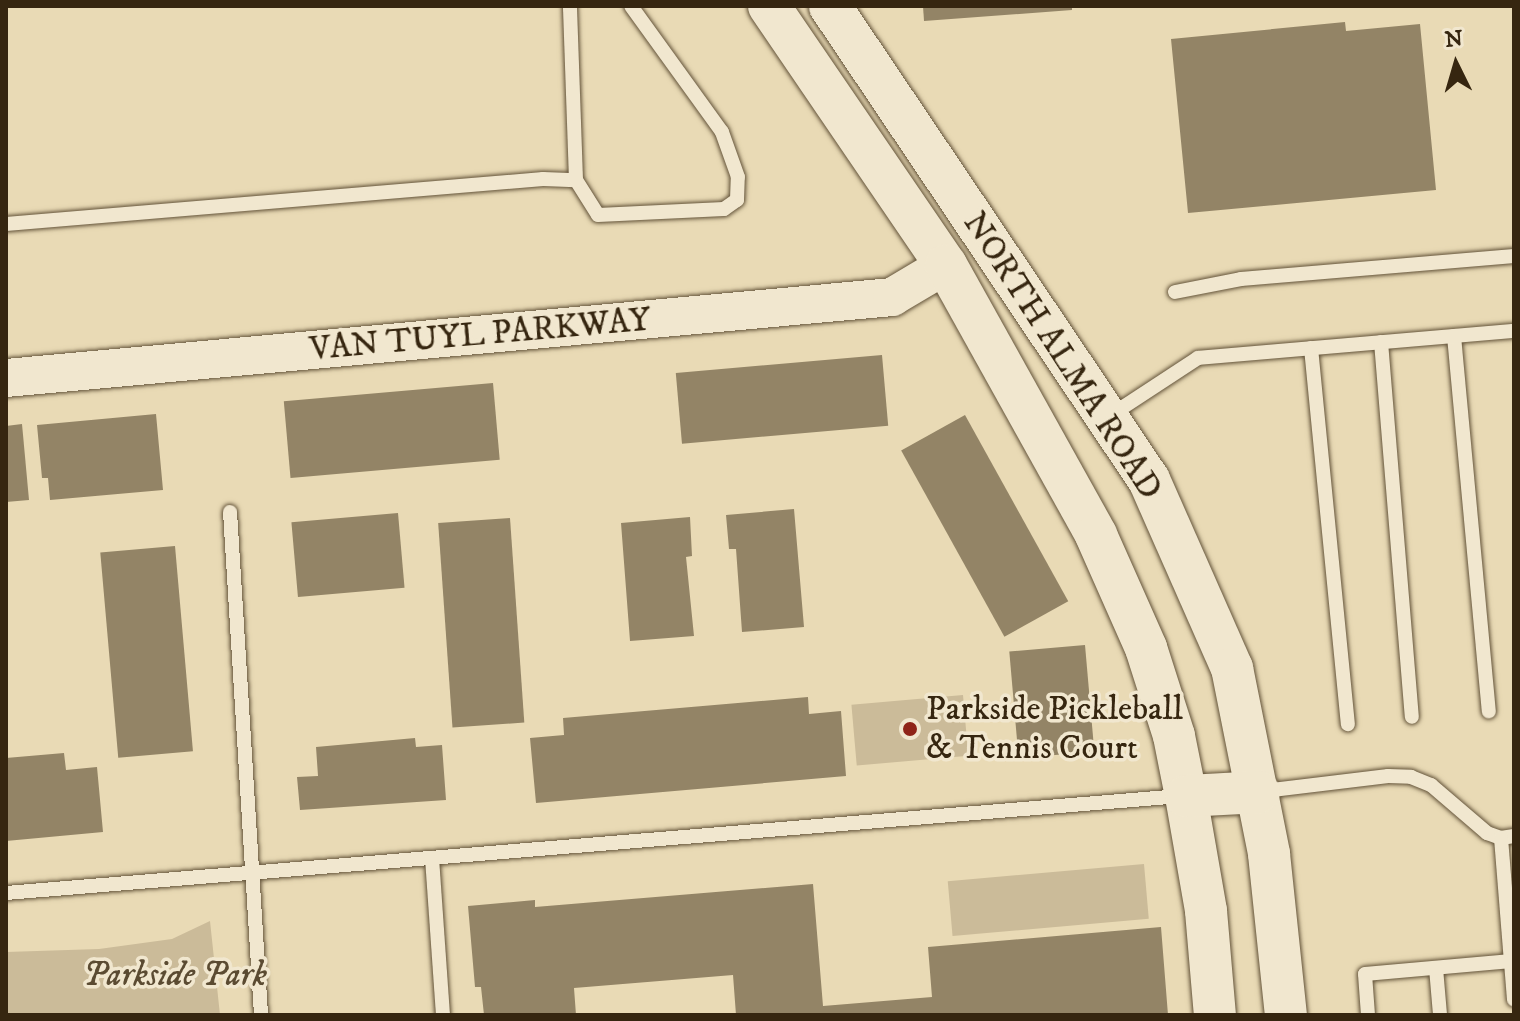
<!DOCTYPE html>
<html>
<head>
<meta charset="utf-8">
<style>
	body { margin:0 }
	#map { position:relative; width:1520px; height:1021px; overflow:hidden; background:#e9dab5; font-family:"IM FELL DW Pica",serif }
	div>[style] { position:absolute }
	.green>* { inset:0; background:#cbbb99; transform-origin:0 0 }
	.building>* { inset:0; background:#938466; transform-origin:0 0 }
	.roads { filter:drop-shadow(0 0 2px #635339) drop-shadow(0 0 2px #635339) }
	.service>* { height:14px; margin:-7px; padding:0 7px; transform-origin:7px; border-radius:7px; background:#f1e7cf }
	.tertiary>* { height:38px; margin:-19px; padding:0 19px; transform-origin:19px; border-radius:19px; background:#f1e7cf }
	.secondary>* { height:42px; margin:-21px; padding:0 21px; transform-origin:21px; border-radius:21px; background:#f1e7cf }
	.dots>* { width:22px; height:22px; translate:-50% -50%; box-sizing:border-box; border:4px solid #f1e7cf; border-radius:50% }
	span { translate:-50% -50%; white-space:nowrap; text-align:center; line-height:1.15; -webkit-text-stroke:7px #f1e7cf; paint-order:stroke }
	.street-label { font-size:34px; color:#362610 }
	.poi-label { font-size:34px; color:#362610 }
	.left { translate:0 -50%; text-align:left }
	.park-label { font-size:34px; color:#5b4b32; font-style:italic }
	.frame { position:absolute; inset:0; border:8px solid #362610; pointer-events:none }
	.north { position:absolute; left:1416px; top:24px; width:80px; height:80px; -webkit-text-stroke:6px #f1e7cf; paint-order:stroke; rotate:355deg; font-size:22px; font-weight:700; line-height:32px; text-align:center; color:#362610 }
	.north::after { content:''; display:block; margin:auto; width:28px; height:36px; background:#362610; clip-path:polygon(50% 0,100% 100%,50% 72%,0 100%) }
</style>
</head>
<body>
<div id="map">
	<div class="green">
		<i style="left:963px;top:695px;width:61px;height:112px;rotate:85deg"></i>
		<i style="left:1144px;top:864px;width:55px;height:197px;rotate:85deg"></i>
		<i style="clip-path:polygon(210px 921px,220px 1015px,6px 1015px,6px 952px,99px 949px,172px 939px)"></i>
	</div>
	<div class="building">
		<i style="clip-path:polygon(923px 6px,1072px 6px,1072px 10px,924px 21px)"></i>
		<i style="clip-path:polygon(1345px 22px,1346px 31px,1420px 24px,1436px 190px,1188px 213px,1171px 39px)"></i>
		<i style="left:882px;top:355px;width:71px;height:207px;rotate:85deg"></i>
		<i style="left:493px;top:383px;width:77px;height:210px;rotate:85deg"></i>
		<i style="clip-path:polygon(156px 414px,163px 490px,50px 500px,48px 478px,42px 478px,37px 425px)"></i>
		<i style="left:965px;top:415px;width:213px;height:73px;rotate:61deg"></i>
		<i style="clip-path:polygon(22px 424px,29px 500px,6px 502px,6px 426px)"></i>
		<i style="clip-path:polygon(794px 509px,804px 627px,742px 632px,736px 549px,729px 549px,726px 515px)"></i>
		<i style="left:398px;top:513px;width:75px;height:107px;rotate:85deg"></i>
		<i style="clip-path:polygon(690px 517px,692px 556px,686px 557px,694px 636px,630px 641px,621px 523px)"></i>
		<i style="left:510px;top:518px;width:205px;height:72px;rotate:86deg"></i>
		<i style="left:175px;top:546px;width:206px;height:75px;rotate:85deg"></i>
		<i style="left:1085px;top:645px;width:107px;height:76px;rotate:85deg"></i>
		<i style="clip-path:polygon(808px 697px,809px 714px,841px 711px,846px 776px,536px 803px,530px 738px,564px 735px,563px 718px)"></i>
		<i style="clip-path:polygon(415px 738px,416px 747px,442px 745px,446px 800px,300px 810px,297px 777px,318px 776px,316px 747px)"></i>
		<i style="clip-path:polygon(64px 753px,66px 770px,97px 767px,103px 832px,6px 841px,6px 758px)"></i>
		<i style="clip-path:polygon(813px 884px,823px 1006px,932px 997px,928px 947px,1161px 927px,1168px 1015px,736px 1015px,733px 975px,574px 988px,576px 1015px,484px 1015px,481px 987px,475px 987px,468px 906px,535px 900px,535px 907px)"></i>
	</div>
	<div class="roads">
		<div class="service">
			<i style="left:576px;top:180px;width:41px;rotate:57.8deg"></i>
			<i style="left:598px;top:215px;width:126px;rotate:-2.7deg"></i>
			<i style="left:724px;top:209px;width:16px;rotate:-35deg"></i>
			<i style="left:737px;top:200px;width:23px;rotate:-88deg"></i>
			<i style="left:738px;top:177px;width:48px;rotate:-109.6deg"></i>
			<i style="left:722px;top:132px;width:155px;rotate:-125.8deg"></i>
			<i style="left:6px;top:224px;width:539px;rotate:-4.79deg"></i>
			<i style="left:543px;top:179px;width:33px;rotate:2deg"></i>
			<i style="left:576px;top:180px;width:174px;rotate:-92deg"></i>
			<i style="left:1175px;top:292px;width:67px;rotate:-11.1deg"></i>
			<i style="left:1241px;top:279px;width:274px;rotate:-4.8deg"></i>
			<i style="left:1454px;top:336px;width:377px;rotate:84.7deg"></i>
			<i style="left:1381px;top:342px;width:376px;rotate:85.3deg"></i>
			<i style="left:1311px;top:348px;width:378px;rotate:84.4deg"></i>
			<i style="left:1111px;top:415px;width:104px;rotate:-33.2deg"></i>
			<i style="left:1198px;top:358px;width:317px;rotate:-4.9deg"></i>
			<i style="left:230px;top:512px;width:504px;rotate:86.47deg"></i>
			<i style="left:1264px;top:791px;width:125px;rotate:-6.9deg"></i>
			<i style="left:1388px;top:776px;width:23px;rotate:2deg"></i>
			<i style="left:1411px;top:777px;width:22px;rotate:22deg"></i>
			<i style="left:1431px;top:785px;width:74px;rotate:40.6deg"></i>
			<i style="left:1487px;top:833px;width:15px;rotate:20deg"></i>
			<i style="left:1501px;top:838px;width:13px;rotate:-9deg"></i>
			<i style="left:1501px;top:838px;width:162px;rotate:85.4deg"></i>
			<i style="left:432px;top:858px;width:157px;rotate:86deg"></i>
			<i style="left:6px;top:893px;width:1180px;rotate:-4.72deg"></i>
			<i style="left:1436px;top:968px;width:47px;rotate:85.1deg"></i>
			<i style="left:1368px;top:1015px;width:41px;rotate:-94.2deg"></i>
			<i style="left:1365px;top:974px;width:147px;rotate:-5.1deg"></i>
		</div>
		<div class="tertiary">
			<i style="left:6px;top:378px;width:890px;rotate:-5.22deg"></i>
			<i style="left:892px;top:297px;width:63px;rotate:-30.7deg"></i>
		</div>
		<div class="secondary">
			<i style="left:769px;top:6px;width:314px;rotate:55.7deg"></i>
			<i style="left:946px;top:265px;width:309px;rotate:60.9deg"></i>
			<i style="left:1096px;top:535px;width:124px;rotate:66.1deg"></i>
			<i style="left:1146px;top:648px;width:92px;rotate:72.3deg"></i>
			<i style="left:1174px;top:736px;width:61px;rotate:78.7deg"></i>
			<i style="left:1186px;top:796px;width:117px;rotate:80.1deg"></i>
			<i style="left:1206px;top:911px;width:104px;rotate:85.1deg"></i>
			<i style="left:830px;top:6px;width:571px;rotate:56.06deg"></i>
			<i style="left:1149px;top:480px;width:206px;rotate:66.2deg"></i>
			<i style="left:1232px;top:668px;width:190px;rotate:78.7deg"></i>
			<i style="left:1269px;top:854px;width:162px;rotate:84deg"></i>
			<i style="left:1186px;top:796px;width:73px;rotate:-3.1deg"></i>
		</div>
	</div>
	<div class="dots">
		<i style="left:910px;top:729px;background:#8f2418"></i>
	</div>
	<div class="street-label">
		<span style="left:480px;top:335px;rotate:-5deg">VAN TUYL PARKWAY</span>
		<span style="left:1062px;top:356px;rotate:57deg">NORTH ALMA ROAD</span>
	</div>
	<div class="poi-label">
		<span class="left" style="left:926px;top:729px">Parkside Pickleball<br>&amp; Tennis Court</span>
	</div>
	<div class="park-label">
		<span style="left:175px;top:976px">Parkside Park</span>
	</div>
	<div class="frame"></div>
	<div class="north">N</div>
</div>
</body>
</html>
